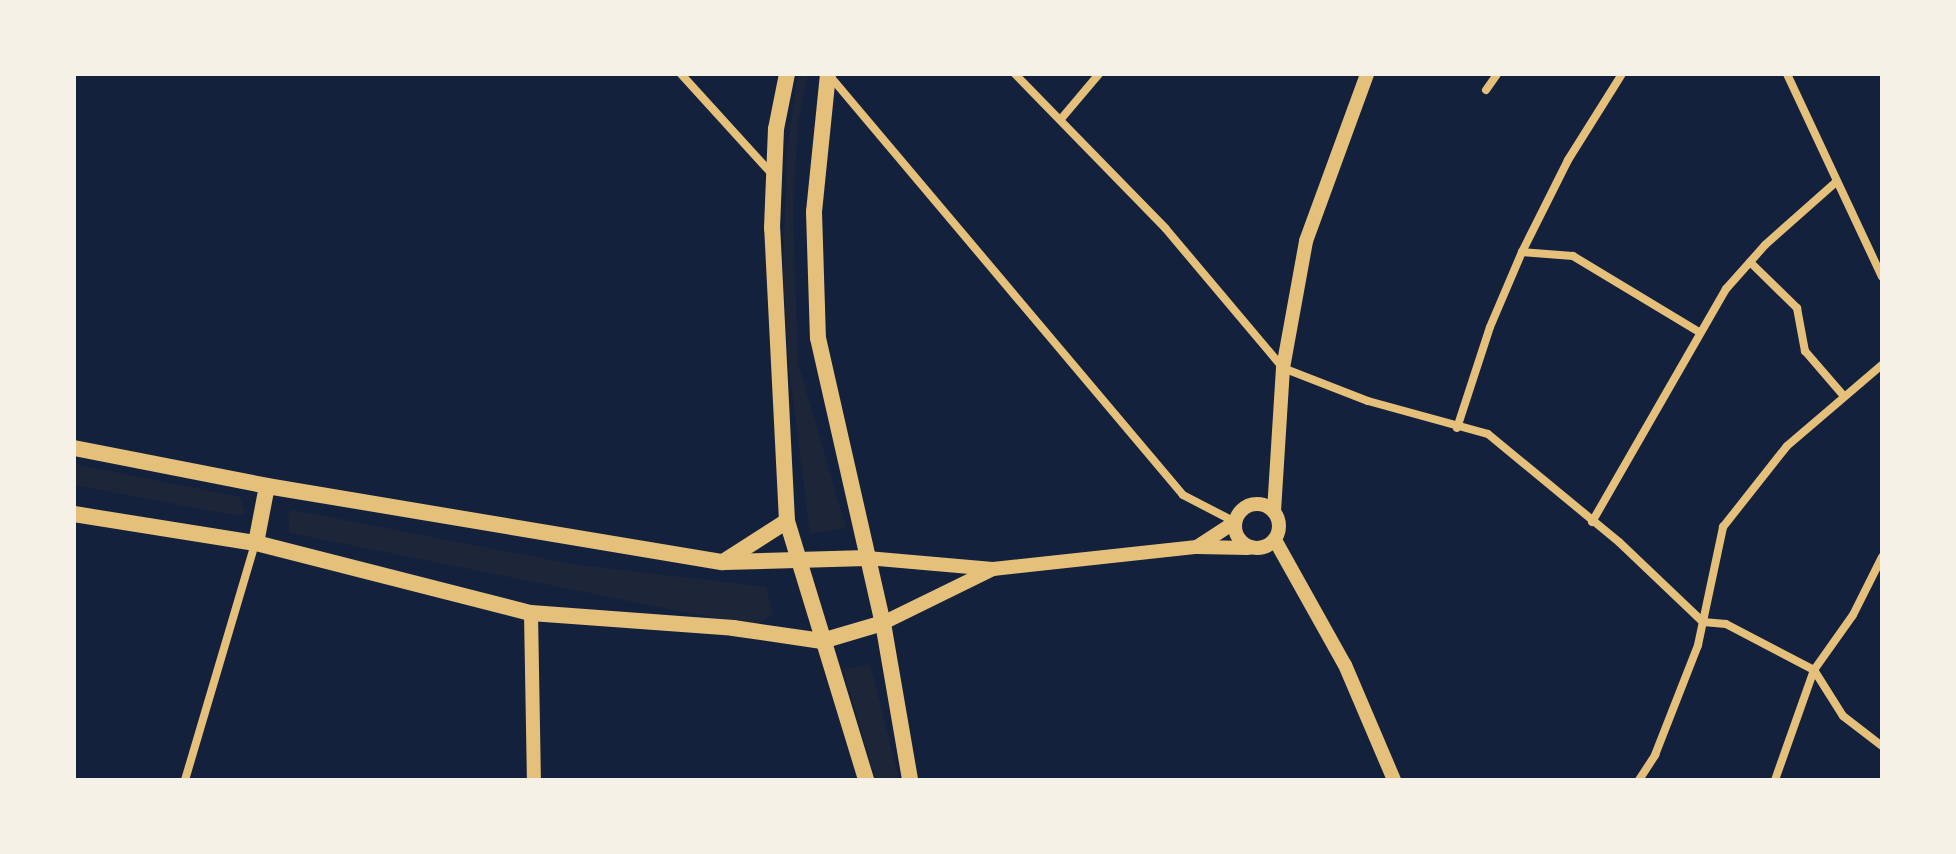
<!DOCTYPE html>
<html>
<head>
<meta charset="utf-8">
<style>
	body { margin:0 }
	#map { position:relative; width:1956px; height:854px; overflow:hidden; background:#14213d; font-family:"Sofia Sans Condensed",sans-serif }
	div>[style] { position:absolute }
	.green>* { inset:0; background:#1d2539 }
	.minor>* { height:8px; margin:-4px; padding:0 4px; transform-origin:4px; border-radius:4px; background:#e5c07b }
	.tertiary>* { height:14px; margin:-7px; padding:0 7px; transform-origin:7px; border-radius:7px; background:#e5c07b }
	.tertiary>.ring { margin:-7px; padding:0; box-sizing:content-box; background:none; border:14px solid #e5c07b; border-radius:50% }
	.secondary>* { height:16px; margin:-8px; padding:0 8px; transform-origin:8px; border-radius:8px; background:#e5c07b }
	span { translate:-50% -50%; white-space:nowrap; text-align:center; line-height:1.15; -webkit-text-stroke:7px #f6f1e7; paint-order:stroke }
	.frame { position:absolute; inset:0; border:76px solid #f6f1e7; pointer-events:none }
</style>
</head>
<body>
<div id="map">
	<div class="green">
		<i style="clip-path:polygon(798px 74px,808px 74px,798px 122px,793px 213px,798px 363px,846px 528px,810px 534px,789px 369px,783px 270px,787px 149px)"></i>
		<i style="clip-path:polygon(74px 464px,240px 497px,245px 513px,239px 516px,74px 485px)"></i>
		<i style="clip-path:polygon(293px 510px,571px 564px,766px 587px,773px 613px,759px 624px,744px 624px,290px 533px,288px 515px)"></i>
		<i style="clip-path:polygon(870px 664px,899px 780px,876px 780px,843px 669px)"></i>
	</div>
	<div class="minor">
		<i style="left:681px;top:74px;width:135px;rotate:47.7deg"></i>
		<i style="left:1015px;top:74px;width:216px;rotate:45.7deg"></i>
		<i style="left:1166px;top:229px;width:182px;rotate:49.9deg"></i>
		<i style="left:1283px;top:368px;width:91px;rotate:21.2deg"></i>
		<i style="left:1368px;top:401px;width:124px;rotate:15.4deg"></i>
		<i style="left:1488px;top:434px;width:170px;rotate:39.5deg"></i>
		<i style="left:1619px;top:542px;width:116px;rotate:43.6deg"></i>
		<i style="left:1703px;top:622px;width:23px;rotate:5deg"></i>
		<i style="left:1726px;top:624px;width:99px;rotate:27.6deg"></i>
		<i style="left:1814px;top:670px;width:54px;rotate:57.8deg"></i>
		<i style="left:1843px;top:716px;width:49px;rotate:37.6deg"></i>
		<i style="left:1787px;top:74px;width:224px;rotate:64.9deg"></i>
		<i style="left:829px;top:75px;width:549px;rotate:49.87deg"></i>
		<i style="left:1183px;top:495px;width:59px;rotate:27.4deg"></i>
		<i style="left:1486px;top:90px;width:19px;rotate:-55deg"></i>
		<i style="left:1061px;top:119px;width:59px;rotate:-49.8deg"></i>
		<i style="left:1522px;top:252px;width:51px;rotate:4.5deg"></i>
		<i style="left:1573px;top:256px;width:147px;rotate:31.1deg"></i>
		<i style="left:1750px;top:262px;width:66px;rotate:44.4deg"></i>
		<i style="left:1797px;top:308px;width:44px;rotate:79.5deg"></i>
		<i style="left:1805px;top:351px;width:58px;rotate:49.2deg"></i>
		<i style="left:1457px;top:428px;width:106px;rotate:-71.9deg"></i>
		<i style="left:1490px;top:327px;width:82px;rotate:-66.9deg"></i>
		<i style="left:1522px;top:252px;width:103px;rotate:-63.4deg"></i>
		<i style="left:1568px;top:160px;width:102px;rotate:-57.9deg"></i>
		<i style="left:1592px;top:522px;width:269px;rotate:-60.1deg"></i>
		<i style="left:1726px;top:289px;width:59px;rotate:-48.4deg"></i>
		<i style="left:1765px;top:245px;width:95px;rotate:-41.6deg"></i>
		<i style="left:185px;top:780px;width:247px;rotate:-73.5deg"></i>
		<i style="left:1639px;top:780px;width:30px;rotate:-57deg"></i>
		<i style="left:1655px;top:755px;width:118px;rotate:-68.6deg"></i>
		<i style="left:1698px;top:645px;width:121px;rotate:-78deg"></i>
		<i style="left:1723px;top:527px;width:103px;rotate:-51.7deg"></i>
		<i style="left:1787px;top:446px;width:125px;rotate:-40.5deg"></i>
		<i style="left:1775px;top:780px;width:117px;rotate:-70.5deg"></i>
		<i style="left:1814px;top:670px;width:67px;rotate:-54.7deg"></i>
		<i style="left:1853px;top:615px;width:65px;rotate:-63.4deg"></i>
	</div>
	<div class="tertiary">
		<i class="ring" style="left:1235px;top:504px;width:30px;height:30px"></i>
		<i style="left:1274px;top:511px;width:143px;rotate:-86.4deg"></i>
		<i style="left:1283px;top:368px;width:129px;rotate:-79.7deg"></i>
		<i style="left:1306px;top:241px;width:178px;rotate:-69.9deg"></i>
		<i style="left:1235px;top:522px;width:45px;rotate:146.7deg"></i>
		<i style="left:1197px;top:547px;width:51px;rotate:1.1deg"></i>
		<i style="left:1275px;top:540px;width:143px;rotate:60.8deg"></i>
		<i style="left:1345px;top:665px;width:125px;rotate:66.9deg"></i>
		<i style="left:867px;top:558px;width:126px;rotate:5deg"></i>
		<i style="left:993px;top:569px;width:123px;rotate:153.9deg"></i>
		<i style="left:993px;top:569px;width:205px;rotate:-6.2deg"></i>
		<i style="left:531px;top:613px;width:167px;rotate:89deg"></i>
	</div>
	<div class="secondary">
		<i style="left:828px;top:74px;width:139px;rotate:95.8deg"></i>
		<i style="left:814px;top:212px;width:126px;rotate:88.2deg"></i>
		<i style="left:818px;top:338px;width:292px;rotate:77.2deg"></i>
		<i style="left:883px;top:623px;width:159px;rotate:80.2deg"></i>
		<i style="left:74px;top:448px;width:197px;rotate:11.1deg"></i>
		<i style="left:267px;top:486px;width:462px;rotate:9.5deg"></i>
		<i style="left:723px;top:562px;width:76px;rotate:-32.6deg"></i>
		<i style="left:787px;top:521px;width:293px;rotate:-92.9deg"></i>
		<i style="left:772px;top:228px;width:99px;rotate:-87.7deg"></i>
		<i style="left:776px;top:129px;width:56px;rotate:-78.7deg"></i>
		<i style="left:74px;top:514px;width:184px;rotate:9.1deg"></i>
		<i style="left:256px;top:543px;width:284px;rotate:14.3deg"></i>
		<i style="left:531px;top:613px;width:203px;rotate:4.2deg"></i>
		<i style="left:733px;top:628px;width:90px;rotate:8.3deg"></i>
		<i style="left:822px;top:641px;width:64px;rotate:-16.4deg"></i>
		<i style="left:787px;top:521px;width:271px;rotate:73deg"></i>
		<i style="left:256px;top:543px;width:58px;rotate:-79.1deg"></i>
		<i style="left:724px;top:562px;width:143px;rotate:-1.6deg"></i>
	</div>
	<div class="frame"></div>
</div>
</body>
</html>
